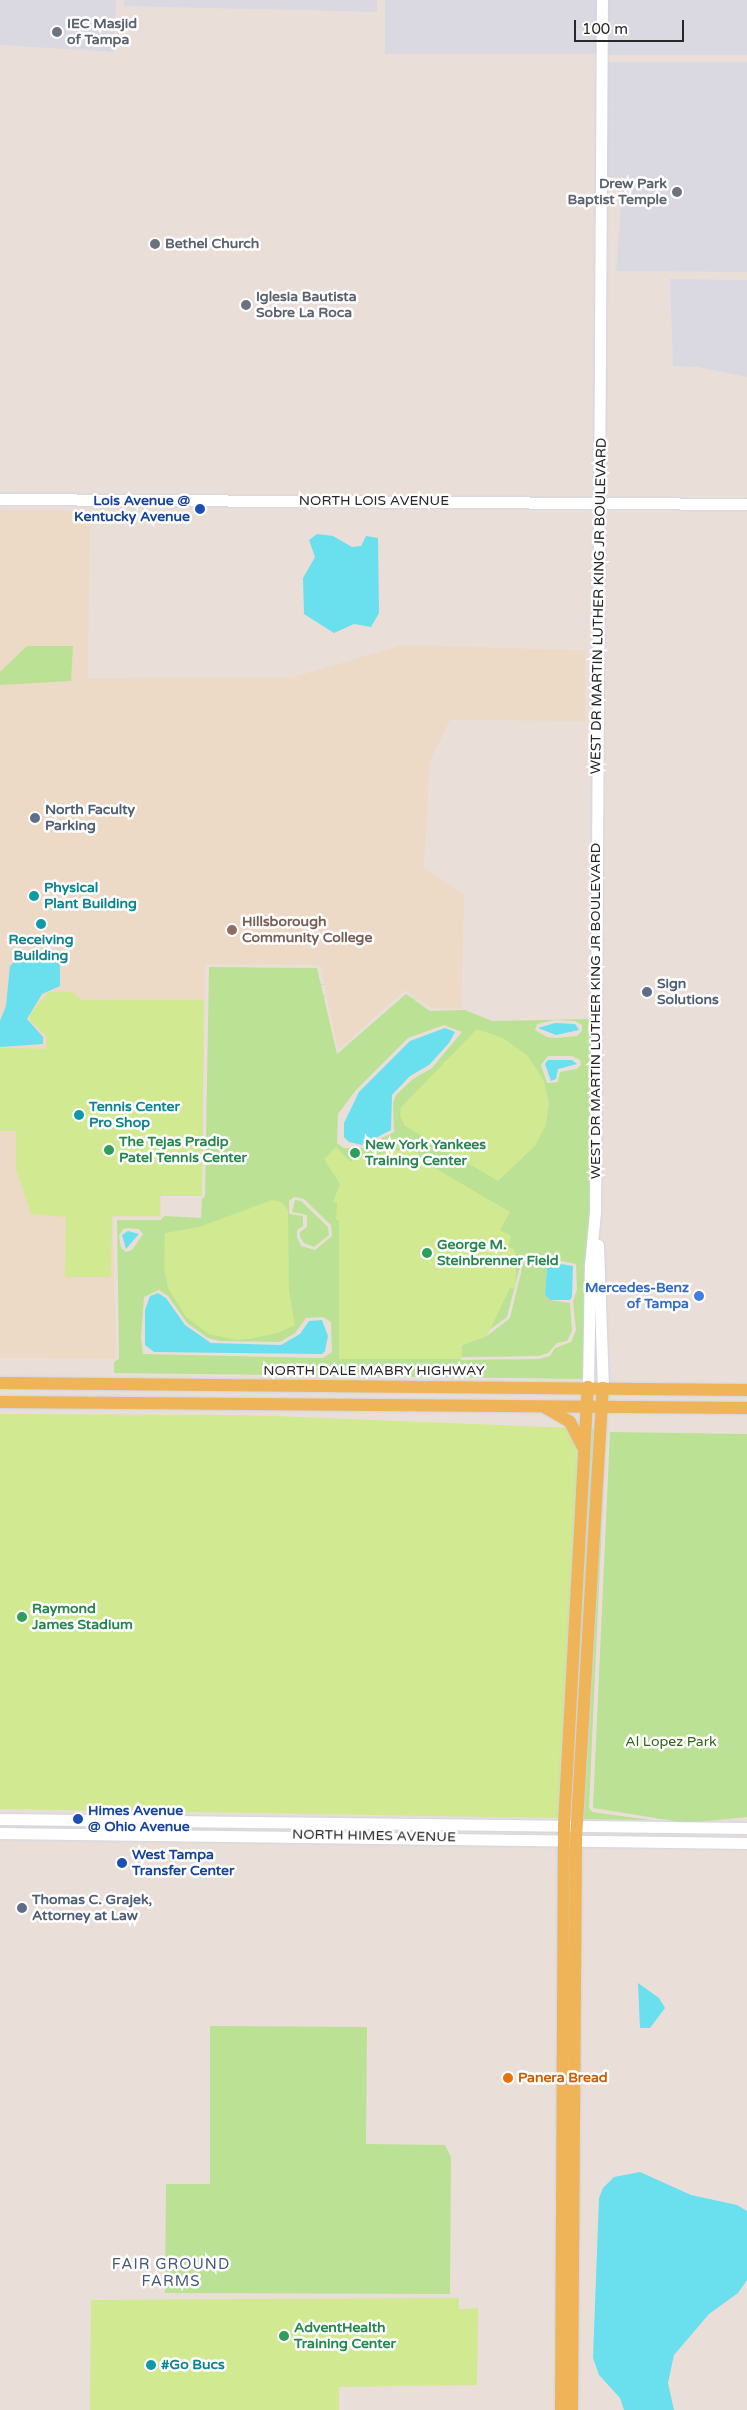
<!DOCTYPE html>
<html>
<head>
<meta charset="utf-8">
<style>
	body { margin:0 }
	#map { position:relative; width:747px; height:2410px; overflow:hidden; background:#eadfd8; font-family:"Varela Round",sans-serif }
	div>[style] { position:absolute }
	.industrial>* { inset:0; background:#dad9e2; transform-origin:0 0 }
	.education>* { inset:0; background:#ecdac7 }
	.green>* { inset:0; background:#bbe194 }
	.pitch>* { inset:0; background:#d1e990 }
	.water>* { inset:0; background:#6adfed }
	.roads { filter:drop-shadow(0 0 1px #ced4e1) drop-shadow(0 0 1px #ced4e1) }
	.secondary>* { height:11px; margin:-5.5px; padding:0 5.5px; transform-origin:5.5px; border-radius:5.5px; background:#fff }
	.primary>* { height:12px; margin:-6px; padding:0 6px; transform-origin:6px; border-radius:6px; background:#efb458 }
	.dots>* { width:14px; height:14px; translate:-50% -50%; box-sizing:border-box; border:2px solid #fff; border-radius:50% }
	span { translate:-50% -50%; white-space:nowrap; text-align:center; line-height:1.15; -webkit-text-stroke:5px #fff; paint-order:stroke }
	.worship-label { font-size:14px; color:#5b616d; font-weight:700 }
	.left { translate:0 -50%; text-align:left }
	.right { translate:-100% -50%; text-align:right }
	.transit-label { font-size:14px; color:#164399; font-weight:700 }
	.street-label { font-size:14px; color:#272727 }
	.service-label { font-size:14px; color:#4e5e75; font-weight:700 }
	.culture-label { font-size:14px; color:#0d838f; font-weight:700 }
	.education-label { font-size:14px; color:#785e54; font-weight:700 }
	.leisure-label { font-size:14px; color:#27864d; font-weight:700 }
	.shop-label { font-size:14px; color:#366cbe; font-weight:700 }
	.park-label { font-size:14px; color:#346219 }
	.food-label { font-size:14px; color:#c56008; font-weight:700 }
	.neighbourhood-label { font-size:15px; color:#485877; letter-spacing:1px }
	.scale { position:absolute; left:574px; top:20px; width:110px; height:22px; box-sizing:border-box; border:2px solid #272727; border-top:0; padding-left:6px; font-size:15px; line-height:18px; white-space:nowrap; color:#272727; -webkit-text-stroke:4px #fff; paint-order:stroke }
</style>
</head>
<body>
<div id="map">
	<div class="industrial">
		<i style="clip-path:polygon(0 0,116px 0,114px 52px,0 45px)"></i>
		<i style="clip-path:polygon(124px 0,377px 0,377px 12px,124px 6px)"></i>
		<i style="left:385px;top:0;width:213px;height:54px"></i>
		<i style="left:606px;top:0;width:141px;height:55px"></i>
		<i style="clip-path:polygon(606px 62px,747px 62px,747px 272px,616px 271px,623px 178px,605px 177px)"></i>
		<i style="clip-path:polygon(670px 279px,747px 280px,747px 377px,697px 367px,673px 366px)"></i>
	</div>
	<div class="education">
		<i style="clip-path:polygon(0 510px,90px 510px,88px 678px,293px 677px,403px 645px,585px 650px,585px 721px,450px 720px,430px 761px,424px 867px,464px 895px,462px 1009px,431px 1008px,405px 990px,338px 1050px,320px 965px,205px 964px,202px 1196px,161px 1196px,161px 1217px,113px 1217px,116px 1359px,0 1358px)"></i>
	</div>
	<div class="green">
		<i style="clip-path:polygon(27px 646px,73px 646px,71px 681px,0 685px,0 672px)"></i>
		<i style="clip-path:polygon(evenodd,209px 967px,317px 968px,337px 1054px,406px 994px,430px 1011px,465px 1010px,492px 1021px,591px 1019px,591px 1212px,584px 1379px,114px 1373px,114px 1362px,119px 1359px,117px 1220px,161px 1220px,164px 1216px,201px 1218px,202px 1199px,205px 1196px,209px 967px,555px 1020px,575px 1021px,582px 1025px,582px 1031px,577px 1036px,556px 1038px,547px 1037px,535px 1030px,537px 1024px,555px 1020px,209px 967px,444px 1025px,462px 1032px,432px 1068px,413px 1079px,396px 1095px,393px 1103px,394px 1132px,362px 1148px,344px 1148px,337px 1143px,338px 1114px,356px 1090px,408px 1038px,444px 1025px,209px 967px,548px 1056px,572px 1056px,580px 1060px,581px 1065px,577px 1069px,560px 1072px,558px 1082px,547px 1083px,541px 1065px,548px 1056px,209px 967px,294px 1197px,304px 1199px,331px 1225px,332px 1236px,315px 1250px,301px 1246px,297px 1237px,297px 1230px,303px 1226px,303px 1216px,289px 1214px,289px 1201px,294px 1197px,209px 967px,128px 1228px,139px 1229px,143px 1234px,132px 1250px,126px 1252px,121px 1248px,119px 1236px,123px 1229px,128px 1228px,209px 967px,522px 1258px,539px 1258px,548px 1264px,562px 1261px,576px 1264px,577px 1289px,573px 1302px,576px 1330px,571px 1342px,555px 1348px,550px 1356px,539px 1359px,461px 1360px,460px 1343px,485px 1333px,507px 1317px,522px 1258px,209px 967px,159px 1290px,168px 1296px,187px 1323px,208px 1338px,220px 1341px,280px 1342px,295px 1333px,306px 1318px,323px 1317px,331px 1322px,332px 1352px,323px 1358px,143px 1354px,141px 1338px,144px 1297px,159px 1290px)"></i>
		<i style="clip-path:polygon(295px 1200px,301px 1201px,328px 1227px,329px 1235px,314px 1247px,304px 1243px,300px 1237px,300px 1232px,307px 1227px,307px 1215px,292px 1212px)"></i>
		<i style="clip-path:polygon(524px 1260px,538px 1261px,547px 1268px,545px 1295px,550px 1300px,570px 1303px,572px 1331px,567px 1341px,557px 1343px,548px 1353px,539px 1356px,462px 1357px,462px 1345px,487px 1336px,510px 1318px)"></i>
		<i style="clip-path:polygon(590px 1429px,597px 1429px,573px 1818px,568px 1818px)"></i>
		<i style="clip-path:polygon(606px 1430px,589px 1808px,592px 1812px,650px 1820px,581px 1819px)"></i>
		<i style="clip-path:polygon(610px 1432px,747px 1434px,747px 1817px,687px 1823px,593px 1808px)"></i>
		<i style="clip-path:polygon(210px 2026px,367px 2027px,366px 2144px,445px 2145px,451px 2157px,450px 2294px,165px 2293px,166px 2184px,210px 2184px)"></i>
	</div>
	<div class="pitch">
		<i style="clip-path:polygon(49px 992px,72px 992px,82px 1000px,204px 1000px,202px 1196px,160px 1196px,160px 1216px,112px 1216px,111px 1277px,65px 1277px,66px 1217px,31px 1214px,16px 1169px,16px 1131px,0 1131px,0 1048px,46px 1049px,47px 1036px,30px 1021px,30px 1014px)"></i>
		<i style="clip-path:polygon(477px 1029px,503px 1038px,528px 1056px,544px 1081px,549px 1103px,546px 1125px,535px 1146px,498px 1181px,405px 1126px,400px 1115px,401px 1107px)"></i>
		<i style="clip-path:polygon(336px 1147px,351px 1162px,360px 1155px,362px 1158px,372px 1153px,373px 1156px,396px 1150px,419px 1153px,418px 1157px,429px 1161px,428px 1164px,510px 1212px,500px 1230px,511px 1236px,508px 1247px,514px 1249px,517px 1257px,515px 1289px,510px 1288px,487px 1336px,462px 1345px,462px 1359px,339px 1359px,339px 1220px,336px 1220px,337px 1203px,333px 1202px,340px 1184px,324px 1159px)"></i>
		<i style="clip-path:polygon(272px 1200px,282px 1202px,288px 1210px,289px 1291px,295px 1325px,278px 1333px,249px 1339px,236px 1340px,209px 1334px,186px 1317px,168px 1288px,164px 1268px,165px 1233px,199px 1227px)"></i>
		<i style="clip-path:polygon(0 1414px,247px 1415px,570px 1428px,579px 1454px,560px 1818px,0 1809px)"></i>
		<i style="clip-path:polygon(459px 2298px,459px 2309px,478px 2308px,477px 2385px,339px 2387px,339px 2410px,90px 2410px,91px 2300px)"></i>
	</div>
	<div class="water">
		<i style="clip-path:polygon(317px 534px,333px 536px,352px 547px,361px 546px,366px 536px,378px 538px,379px 613px,371px 627px,354px 624px,334px 633px,304px 614px,303px 578px,315px 557px,309px 540px)"></i>
		<i style="clip-path:polygon(51px 959px,60px 964px,60px 986px,42px 994px,27px 1019px,43px 1037px,43px 1044px,0 1047px,0 1021px,6px 1006px,10px 966px,15px 961px)"></i>
		<i style="clip-path:polygon(555px 1023px,575px 1024px,579px 1030px,556px 1035px,538px 1028px)"></i>
		<i style="clip-path:polygon(445px 1028px,455px 1032px,449px 1043px,429px 1065px,410px 1076px,392px 1095px,391px 1130px,362px 1145px,349px 1142px,344px 1137px,344px 1123px,359px 1092px,410px 1041px)"></i>
		<i style="clip-path:polygon(548px 1060px,572px 1060px,577px 1064px,558px 1069px,556px 1079px,551px 1081px,545px 1064px)"></i>
		<i style="clip-path:polygon(128px 1231px,139px 1234px,126px 1249px,122px 1235px)"></i>
		<i style="clip-path:polygon(561px 1264px,573px 1266px,572px 1297px,570px 1300px,550px 1300px,545px 1295px,547px 1268px)"></i>
		<i style="clip-path:polygon(158px 1293px,166px 1298px,185px 1325px,211px 1343px,281px 1345px,300px 1334px,309px 1321px,322px 1320px,328px 1336px,325px 1351px,322px 1354px,154px 1352px,145px 1345px,145px 1310px,150px 1296px)"></i>
		<i style="clip-path:polygon(638px 1983px,659px 1998px,665px 2008px,650px 2028px,640px 2028px)"></i>
		<i style="clip-path:polygon(640px 2172px,691px 2195px,737px 2205px,747px 2211px,747px 2280px,738px 2293px,709px 2314px,674px 2355px,668px 2383px,674px 2410px,624px 2410px,620px 2398px,599px 2375px,593px 2358px,599px 2198px,603px 2188px,614px 2177px)"></i>
	</div>
	<div class="roads">
		<div class="secondary">
			<i style="left:0;top:499px;width:747px;rotate:0.38deg"></i>
			<i style="left:598px;top:1245px;width:143px;rotate:88deg"></i>
			<i style="left:588px;top:1387px;width:122px;rotate:-89.1deg"></i>
			<i style="left:590px;top:1265px;width:53px;rotate:-84.6deg"></i>
			<i style="left:595px;top:1212px;width:1212px;rotate:-89.67deg"></i>
			<i style="left:0;top:1819px;width:747px;rotate:0.69deg"></i>
			<i style="left:0;top:1833px;width:747px;rotate:0.77deg"></i>
		</div>
		<div class="primary">
			<i style="left:0;top:1383px;width:747px;rotate:0.54deg"></i>
			<i style="left:0;top:1402px;width:747px;rotate:0.46deg"></i>
			<i style="left:546px;top:1408px;width:28px;rotate:30deg"></i>
			<i style="left:570px;top:1422px;width:27px;rotate:63deg"></i>
			<i style="left:561px;top:2410px;width:585px;rotate:-89.71deg"></i>
			<i style="left:564px;top:1825px;width:439px;rotate:-86.9deg"></i>
			<i style="left:572px;top:2410px;width:572px;rotate:-89.6deg"></i>
			<i style="left:576px;top:1838px;width:451px;rotate:-86.6deg"></i>
		</div>
	</div>
	<div class="dots">
		<i style="left:57px;top:32px;background:#6b7280"></i>
		<i style="left:677px;top:192px;background:#6b7280"></i>
		<i style="left:155px;top:244px;background:#6b7280"></i>
		<i style="left:246px;top:305px;background:#6b7280"></i>
		<i style="left:200px;top:509px;background:#1a4fb4"></i>
		<i style="left:35px;top:818px;background:#5c6f8a"></i>
		<i style="left:34px;top:896px;background:#0f9aa8"></i>
		<i style="left:41px;top:924px;background:#0f9aa8"></i>
		<i style="left:232px;top:930px;background:#8d6e63"></i>
		<i style="left:647px;top:992px;background:#5c6f8a"></i>
		<i style="left:79px;top:1115px;background:#0f9aa8"></i>
		<i style="left:109px;top:1150px;background:#2e9e5b"></i>
		<i style="left:355px;top:1153px;background:#2e9e5b"></i>
		<i style="left:427px;top:1253px;background:#2e9e5b"></i>
		<i style="left:699px;top:1296px;background:#3f7fe0"></i>
		<i style="left:22px;top:1617px;background:#2e9e5b"></i>
		<i style="left:78px;top:1819px;background:#1a4fb4"></i>
		<i style="left:122px;top:1863px;background:#1a4fb4"></i>
		<i style="left:22px;top:1908px;background:#5c6f8a"></i>
		<i style="left:508px;top:2078px;background:#e8710a"></i>
		<i style="left:284px;top:2336px;background:#2e9e5b"></i>
		<i style="left:151px;top:2365px;background:#0f9aa8"></i>
	</div>
	<div class="worship-label">
		<span class="left" style="left:67px;top:32px">IEC Masjid<br>of Tampa</span>
		<span class="right" style="left:667px;top:192px">Drew Park<br>Baptist Temple</span>
		<span class="left" style="left:165px;top:244px">Bethel Church</span>
		<span class="left" style="left:256px;top:305px">Iglesia Bautista<br>Sobre La Roca</span>
	</div>
	<div class="transit-label">
		<span class="right" style="left:190px;top:509px">Lois Avenue @<br>Kentucky Avenue</span>
		<span class="left" style="left:88px;top:1819px">Himes Avenue<br>@ Ohio Avenue</span>
		<span class="left" style="left:132px;top:1863px">West Tampa<br>Transfer Center</span>
	</div>
	<div class="street-label">
		<span style="left:374px;top:501px">NORTH LOIS AVENUE</span>
		<span style="left:599px;top:606px;rotate:-89deg">WEST DR MARTIN LUTHER KING JR BOULEVARD</span>
		<span style="left:596px;top:1011px;rotate:-90deg">WEST DR MARTIN LUTHER KING JR BOULEVARD</span>
		<span style="left:374px;top:1371px">NORTH DALE MABRY HIGHWAY</span>
		<span style="left:374px;top:1836px;rotate:1deg">NORTH HIMES AVENUE</span>
	</div>
	<div class="service-label">
		<span class="left" style="left:45px;top:818px">North Faculty<br>Parking</span>
		<span class="left" style="left:657px;top:992px">Sign<br>Solutions</span>
		<span class="left" style="left:32px;top:1908px">Thomas C. Grajek,<br>Attorney at Law</span>
	</div>
	<div class="culture-label">
		<span class="left" style="left:44px;top:896px">Physical<br>Plant Building</span>
		<span style="left:41px;top:948px">Receiving<br>Building</span>
		<span class="left" style="left:89px;top:1115px">Tennis Center<br>Pro Shop</span>
		<span class="left" style="left:161px;top:2365px">#Go Bucs</span>
	</div>
	<div class="education-label">
		<span class="left" style="left:242px;top:930px">Hillsborough<br>Community College</span>
	</div>
	<div class="leisure-label">
		<span class="left" style="left:119px;top:1150px">The Tejas Pradip<br>Patel Tennis Center</span>
		<span class="left" style="left:365px;top:1153px">New York Yankees<br>Training Center</span>
		<span class="left" style="left:437px;top:1253px">George M.<br>Steinbrenner Field</span>
		<span class="left" style="left:32px;top:1617px">Raymond<br>James Stadium</span>
		<span class="left" style="left:294px;top:2336px">AdventHealth<br>Training Center</span>
	</div>
	<div class="shop-label">
		<span class="right" style="left:689px;top:1296px">Mercedes-Benz<br>of Tampa</span>
	</div>
	<div class="park-label">
		<span style="left:671px;top:1742px">Al Lopez Park</span>
	</div>
	<div class="food-label">
		<span class="left" style="left:518px;top:2078px">Panera Bread</span>
	</div>
	<div class="neighbourhood-label">
		<span style="left:171px;top:2273px">FAIR GROUND<br>FARMS</span>
	</div>
	<div class="scale">100 m</div>
</div>
</body>
</html>
